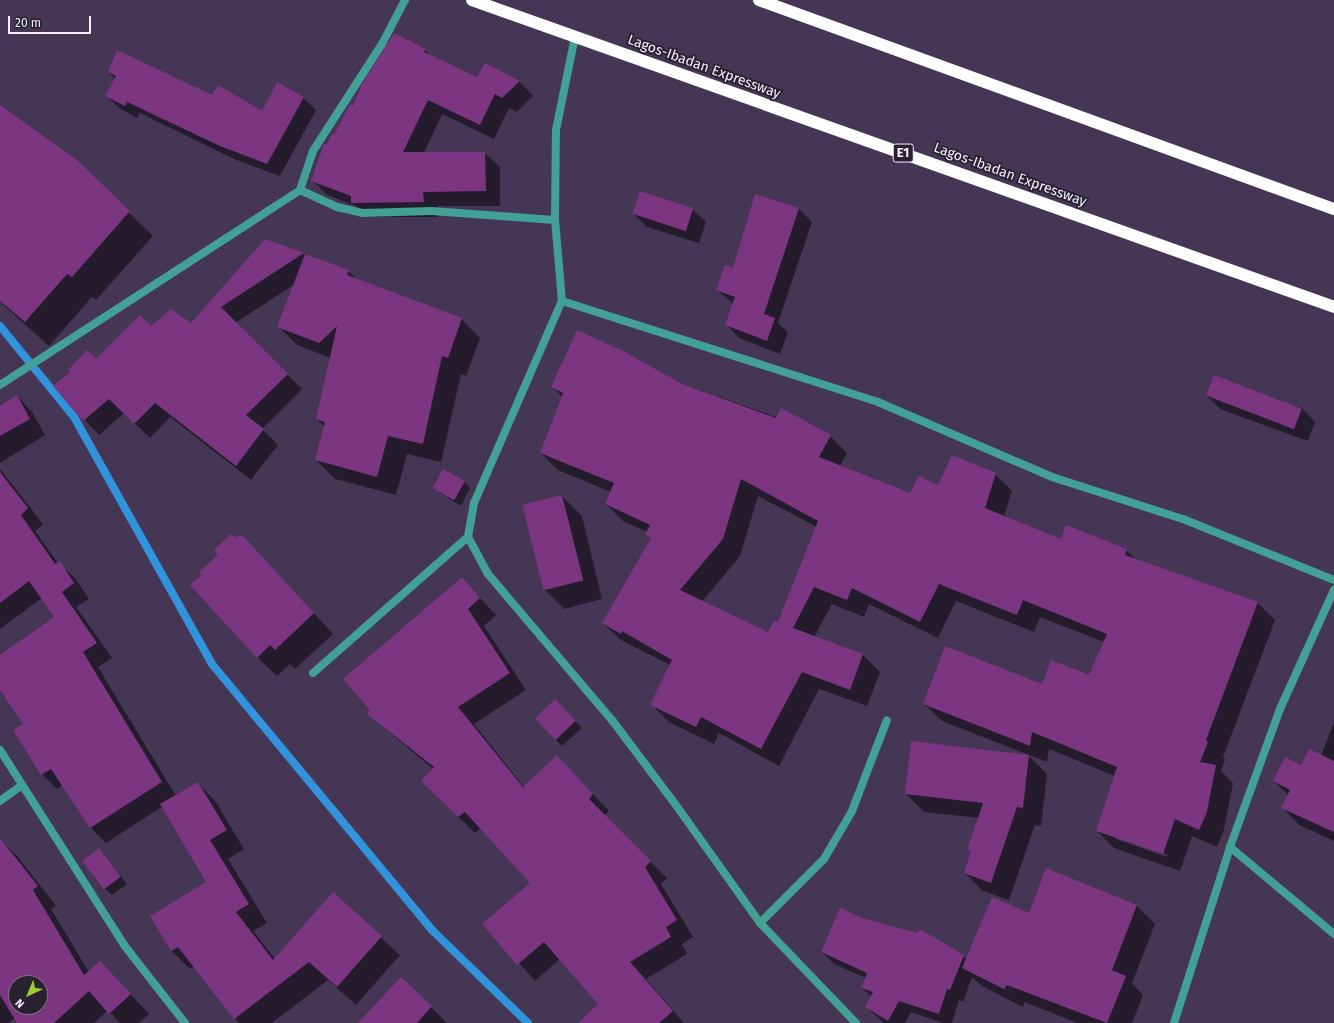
<!DOCTYPE html>
<html>
<head>
<meta charset="utf-8">
<style>
	body { margin:0 }
	#map { position:relative; width:1334px; height:1023px; overflow:hidden; background:#453655; font-family:"Fira Sans",sans-serif }
	div>[style] { position:absolute }
	.shadow>* { inset:0; background:#0007 }
	.stream>* { height:8px; margin:-4px; padding:0 4px; transform-origin:4px; border-radius:4px; background:#3193db }
	.building>* { inset:0; background:#7c3580; transform-origin:0 0 }
	.street>* { height:8px; margin:-4px; padding:0 4px; transform-origin:4px; border-radius:4px; background:#42a096 }
	.highway>* { height:12px; margin:-6px; padding:0 6px; transform-origin:6px; border-radius:6px; background:#fdfdfd }
	span { translate:-50% -50%; white-space:nowrap; text-align:center; line-height:1.15; -webkit-text-stroke:3.5px #282130; paint-order:stroke }
	.shield-label span { padding:1px 3px; background:#282130; border:1px solid; border-radius:3px; -webkit-text-stroke-width:0 }
	.shield-label { font-size:13px; color:#f6efff; font-weight:700 }
	.street-label { font-size:14px; color:#f6efff }
	.north { position:absolute; left:8px; top:975px; width:40px; height:40px; box-sizing:border-box; background:#282130; border:1px solid #7a7383; border-radius:50%; rotate:224deg; font-size:11px; font-weight:700; line-height:16px; text-align:center; color:#f6efff }
	.north::after { content:''; display:block; margin:auto; width:14px; height:18px; background:#9dca30; clip-path:polygon(50% 0,100% 100%,50% 72%,0 100%) }
	.scale { position:absolute; left:8px; top:16px; width:83px; height:18px; box-sizing:border-box; border:2px solid #f6efff; border-top:0; padding-left:5px; font-size:12px; line-height:14px; white-space:nowrap; color:#f6efff; -webkit-text-stroke:3px #282130; paint-order:stroke }
</style>
</head>
<body>
<div id="map">
	<div class="shadow">
		<i style="clip-path:polygon(425px 50px,432px 57px,478px 79px,519px 81px,533px 96px,517px 112px,509px 108px,494px 139px,442px 114px,424px 153px,485px 153px,500px 167px,500px 206px,438px 206px,438px 217px,367px 217px,356px 206px,327px 195px,312px 180px,328px 145px,354px 107px)"></i>
		<i style="clip-path:polygon(109px 72px,213px 96px,262px 112px,278px 83px,303px 98px,316px 110px,280px 176px,234px 159px,140px 113px,137px 118px,119px 108px,106px 95px,115px 79px)"></i>
		<i style="clip-path:polygon(0 106px,76px 161px,153px 236px,96px 300px,92px 297px,49px 346px,0 302px)"></i>
		<i style="clip-path:polygon(692px 209px,706px 222px,699px 243px,647px 227px,634px 214px)"></i>
		<i style="clip-path:polygon(799px 209px,812px 222px,778px 323px,788px 332px,780px 354px,739px 338px,726px 324px,734px 304px,717px 290px,734px 269px)"></i>
		<i style="clip-path:polygon(266px 240px,348px 271px,357px 280px,461px 319px,480px 338px,466px 376px,461px 374px,441px 462px,407px 454px,396px 495px,335px 479px,316px 460px,325px 427px,317px 419px,331px 358px,297px 345px,278px 326px,295px 284px,235px 323px,302px 389px,262px 429px,278px 445px,251px 480px,170px 417px,150px 438px,124px 413px,99px 435px,54px 387px,151px 327px,191px 324px)"></i>
		<i style="clip-path:polygon(evenodd,680px 383px,830px 436px,847px 453px,840px 466px,911px 495px,995px 474px,1012px 491px,1004px 517px,1061px 540px,1126px 550px,1136px 560px,1258px 603px,1275px 620px,1223px 757px,1225px 760px,1221px 771px,1233px 783px,1224px 830px,1217px 847px,1192px 836px,1180px 871px,1114px 848px,1097px 831px,1115px 776px,1049px 749px,1047px 762px,942px 721px,924px 704px,1090px 676px,1104px 642px,1040px 617px,1034px 632px,956px 601px,938px 638px,869px 604px,864px 617px,832px 604px,814px 637px,862px 654px,880px 672px,867px 706px,819px 689px,779px 766px,719px 733px,714px 744px,669px 722px,652px 705px,670px 665px,621px 640px,603px 623px,651px 539px,647px 532px,623px 521px,606px 504px,611px 492px,558px 470px,541px 453px,562px 397px,553px 387px,680px 383px,758px 496px,817px 527px,779px 623px,768px 633px,702px 602px,740px 556px,758px 496px,680px 383px,1116px 837px,1168px 855px,1167px 857px,1116px 839px,1116px 837px)"></i>
		<i style="clip-path:polygon(17px 396px,32px 412px,45px 435px,0 463px,0 404px)"></i>
		<i style="clip-path:polygon(1207px 396px,1302px 408px,1315px 422px,1308px 441px,1220px 409px)"></i>
		<i style="clip-path:polygon(0 469px,43px 524px,35px 531px,58px 563px,75px 578px,89px 599px,76px 607px,112px 658px,98px 667px,176px 796px,198px 783px,216px 802px,244px 849px,228px 859px,267px 923px,253px 931px,275px 959px,333px 894px,400px 955px,356px 1005px,328px 980px,272px 1023px,239px 1023px,195px 966px,190px 969px,172px 951px,152px 917px,208px 882px,163px 806px,106px 843px,91px 828px,63px 785px,57px 789px,42px 774px,25px 724px,0 688px,0 656px,55px 618px,42px 598px,0 629px)"></i>
		<i style="clip-path:polygon(464px 481px,470px 488px,461px 506px,434px 489px)"></i>
		<i style="clip-path:polygon(562px 496px,582px 516px,602px 599px,564px 609px,544px 589px)"></i>
		<i style="clip-path:polygon(235px 539px,263px 558px,333px 634px,295px 669px,290px 664px,277px 676px,257px 657px)"></i>
		<i style="clip-path:polygon(462px 579px,496px 615px,484px 626px,526px 690px,474px 724px,524px 787px,557px 756px,609px 811px,604px 816px,667px 878px,661px 884px,693px 937px,682px 944px,687px 954px,646px 979px,684px 1023px,580px 1023px,599px 1004px,560px 959px,535px 981px,484px 924px,531px 883px,481px 828px,475px 833px,439px 798px,433px 769px,368px 714px)"></i>
		<i style="clip-path:polygon(555px 700px,582px 728px,562px 746px,555px 739px)"></i>
		<i style="clip-path:polygon(1334px 722px,1334px 841px,1299px 825px,1283px 808px,1289px 796px,1274px 781px,1321px 756px)"></i>
		<i style="clip-path:polygon(1028px 755px,1047px 774px,1041px 826px,1035px 825px,1009px 900px,983px 891px,965px 873px,972px 853px,969px 850px,979px 818px,924px 812px,906px 794px)"></i>
		<i style="clip-path:polygon(evenodd,0 839px,17px 856px,56px 906px,51px 909px,89px 972px,100px 962px,149px 1014px,139px 1023px,120px 1023px,108px 1010px,94px 1023px,18px 1023px,15px 1018px,8px 1023px,0 1023px,0 839px,16px 983px,40px 983px,40px 1007px,16px 1007px,16px 983px)"></i>
		<i style="clip-path:polygon(99px 850px,127px 884px,112px 895px,105px 889px)"></i>
		<i style="clip-path:polygon(1137px 906px,1155px 924px,1132px 983px,1143px 995px,1132px 1023px,1077px 1023px,1025px 1002px,1023px 1007px,982px 986px,972px 977px,963px 1002px,959px 1000px,952px 1023px,943px 1023px,911px 1012px,905px 1023px,884px 1023px,866px 1007px,872px 997px,862px 988px,866px 978px,834px 964px,822px 952px,862px 919px,918px 934px,920px 930px,967px 959px,1029px 914px)"></i>
		<i style="clip-path:polygon(401px 979px,431px 1007px,447px 1023px,359px 1023px)"></i>
	</div>
	<div class="stream">
		<i style="left:0;top:326px;width:117px;rotate:50.9deg"></i>
		<i style="left:74px;top:417px;width:283px;rotate:60.8deg"></i>
		<i style="left:212px;top:664px;width:347px;rotate:50.4deg"></i>
		<i style="left:433px;top:931px;width:132px;rotate:44.1deg"></i>
	</div>
	<div class="building">
		<i style="clip-path:polygon(394px 33px,426px 49px,424px 52px,477px 77px,485px 63px,520px 81px,502px 98px,495px 94px,480px 125px,428px 100px,403px 152px,485px 152px,486px 191px,423px 192px,424px 202px,351px 203px,351px 196px,311px 181px,324px 144px,327px 144px,332px 134px,334px 135px,350px 104px,353px 106px,361px 86px)"></i>
		<i style="clip-path:polygon(117px 50px,212px 95px,218px 85px,262px 111px,277px 82px,304px 97px,267px 164px,220px 146px,127px 102px,125px 106px,105px 96px,116px 76px,108px 72px)"></i>
		<i style="clip-path:polygon(0 105px,77px 160px,130px 211px,72px 277px,67px 274px,25px 322px,0 301px)"></i>
		<i style="left:640px;top:191px;width:56px;height:24px;rotate:18deg"></i>
		<i style="clip-path:polygon(755px 194px,799px 208px,764px 314px,775px 318px,767px 341px,725px 325px,735px 297px,716px 290px,725px 265px,733px 268px)"></i>
		<i style="clip-path:polygon(265px 239px,304px 253px,221px 307px,288px 374px,246px 415px,264px 429px,236px 466px,155px 403px,134px 424px,109px 399px,83px 421px,53px 386px,70px 372px,68px 370px,87px 350px,96px 359px,140px 315px,151px 326px,171px 309px,191px 323px)"></i>
		<i style="clip-path:polygon(305px 254px,349px 270px,347px 275px,462px 318px,448px 358px,442px 356px,423px 444px,388px 436px,377px 477px,315px 460px,325px 422px,316px 419px,337px 326px,319px 343px,277px 327px)"></i>
		<i style="clip-path:polygon(evenodd,577px 330px,623px 351px,680px 383px,776px 418px,781px 408px,831px 435px,819px 457px,910px 493px,919px 476px,938px 485px,952px 455px,996px 473px,985px 508px,1061px 539px,1066px 525px,1127px 549px,1125px 555px,1258px 602px,1206px 740px,1208px 742px,1200px 762px,1216px 765px,1207px 812px,1199px 830px,1175px 819px,1163px 854px,1096px 831px,1117px 767px,1032px 732px,1030px 746px,923px 704px,945px 646px,1042px 684px,1051px 660px,1089px 675px,1107px 634px,1023px 600px,1017px 615px,939px 584px,920px 622px,852px 588px,847px 600px,814px 587px,793px 628px,863px 654px,850px 690px,802px 672px,761px 749px,701px 717px,696px 727px,650px 705px,672px 660px,622px 631px,621px 634px,602px 623px,651px 538px,645px 534px,650px 525px,605px 504px,614px 483px,540px 453px,563px 393px,551px 387px,577px 330px,741px 479px,818px 521px,778px 622px,774px 621px,768px 632px,680px 590px,723px 539px,741px 479px)"></i>
		<i style="left:1214px;top:375px;width:94px;height:22px;rotate:21deg"></i>
		<i style="clip-path:polygon(17px 395px,30px 419px,0 436px,0 405px)"></i>
		<i style="left:443px;top:469px;width:25px;height:22px;rotate:29deg"></i>
		<i style="clip-path:polygon(0 472px,28px 508px,21px 515px,55px 564px,60px 561px,74px 583px,62px 592px,97px 643px,83px 652px,162px 782px,90px 828px,51px 769px,41px 775px,13px 730px,23px 724px,0 690px,0 655px,54px 617px,29px 581px,0 603px)"></i>
		<i style="left:562px;top:495px;width:88px;height:41px;rotate:76deg"></i>
		<i style="clip-path:polygon(231px 534px,235px 538px,238px 535px,244px 537px,314px 613px,275px 650px,270px 645px,257px 658px,190px 585px,201px 575px,199px 572px,218px 555px,214px 550px)"></i>
		<i style="clip-path:polygon(462px 577px,480px 598px,468px 609px,510px 673px,458px 707px,523px 787px,557px 755px,593px 794px,589px 799px,651px 861px,645px 867px,677px 920px,666px 927px,671px 937px,630px 962px,673px 1011px,659px 1023px,578px 1023px,598px 1004px,544px 942px,517px 965px,482px 924px,530px 883px,465px 812px,458px 817px,421px 781px,434px 767px,367px 714px,370px 710px,343px 679px)"></i>
		<i style="left:555px;top:699px;width:30px;height:28px;rotate:46deg"></i>
		<i style="clip-path:polygon(911px 741px,1029px 755px,1023px 808px,1017px 807px,991px 883px,964px 873px,971px 851px,967px 850px,983px 803px,905px 794px)"></i>
		<i style="clip-path:polygon(1309px 749px,1334px 761px,1334px 832px,1281px 808px,1290px 790px,1273px 781px,1285px 757px,1301px 765px)"></i>
		<i style="clip-path:polygon(198px 782px,227px 830px,210px 840px,249px 904px,236px 912px,273px 960px,333px 892px,382px 936px,337px 987px,309px 962px,234px 1019px,178px 947px,171px 951px,150px 916px,206px 882px,160px 804px)"></i>
		<i style="clip-path:polygon(evenodd,0 838px,38px 886px,33px 890px,84px 975px,100px 961px,131px 994px,109px 1014px,89px 991px,54px 1023px,17px 1023px,0 995px,0 838px,16px 983px,40px 983px,40px 1007px,16px 1007px,16px 983px)"></i>
		<i style="left:99px;top:848px;width:36px;height:21px;rotate:53deg"></i>
		<i style="clip-path:polygon(1046px 868px,1137px 905px,1112px 970px,1126px 976px,1107px 1023px,1007px 985px,1004px 989px,962px 968px,992px 897px,1029px 913px)"></i>
		<i style="clip-path:polygon(840px 908px,862px 918px,917px 933px,920px 929px,964px 955px,950px 990px,947px 989px,939px 1014px,899px 1001px,888px 1021px,865px 1007px,873px 992px,861px 988px,867px 973px,821px 952px)"></i>
		<i style="clip-path:polygon(401px 977px,432px 1006px,417px 1023px,358px 1023px)"></i>
	</div>
	<div class="street">
		<i style="left:300px;top:190px;width:41px;rotate:24.7deg"></i>
		<i style="left:337px;top:207px;width:26px;rotate:13deg"></i>
		<i style="left:362px;top:213px;width:70px;rotate:-1.6deg"></i>
		<i style="left:432px;top:211px;width:123px;rotate:4.2deg"></i>
		<i style="left:562px;top:301px;width:332px;rotate:17.7deg"></i>
		<i style="left:878px;top:402px;width:189px;rotate:23.3deg"></i>
		<i style="left:1052px;top:477px;width:138px;rotate:17.8deg"></i>
		<i style="left:1183px;top:519px;width:163px;rotate:22deg"></i>
		<i style="left:0;top:385px;width:358px;rotate:-33deg"></i>
		<i style="left:300px;top:190px;width:41px;rotate:-71.6deg"></i>
		<i style="left:313px;top:151px;width:127px;rotate:-57.2deg"></i>
		<i style="left:382px;top:44px;width:50px;rotate:-62.4deg"></i>
		<i style="left:468px;top:537px;width:42px;rotate:61.6deg"></i>
		<i style="left:488px;top:574px;width:192px;rotate:49.7deg"></i>
		<i style="left:612px;top:720px;width:110px;rotate:53.1deg"></i>
		<i style="left:678px;top:808px;width:141px;rotate:54.5deg"></i>
		<i style="left:760px;top:923px;width:139px;rotate:46.2deg"></i>
		<i style="left:313px;top:673px;width:206px;rotate:-41.3deg"></i>
		<i style="left:468px;top:537px;width:35px;rotate:-80deg"></i>
		<i style="left:474px;top:503px;width:220px;rotate:-66.5deg"></i>
		<i style="left:562px;top:301px;width:81px;rotate:-94.9deg"></i>
		<i style="left:555px;top:220px;width:90px;rotate:-89.4deg"></i>
		<i style="left:556px;top:130px;width:95px;rotate:-78.5deg"></i>
		<i style="left:0;top:750px;width:231px;rotate:57.5deg"></i>
		<i style="left:124px;top:945px;width:99px;rotate:52deg"></i>
		<i style="left:0;top:801px;width:26px;rotate:-36deg"></i>
		<i style="left:1230px;top:847px;width:136px;rotate:39.9deg"></i>
		<i style="left:760px;top:923px;width:91px;rotate:-45deg"></i>
		<i style="left:824px;top:859px;width:56px;rotate:-59.7deg"></i>
		<i style="left:852px;top:811px;width:97px;rotate:-69deg"></i>
		<i style="left:1174px;top:1023px;width:185px;rotate:-72.3deg"></i>
		<i style="left:1230px;top:847px;width:147px;rotate:-70.1deg"></i>
		<i style="left:1280px;top:709px;width:131px;rotate:-65.6deg"></i>
	</div>
	<div class="highway">
		<i style="left:472px;top:0;width:915px;rotate:19.6deg"></i>
		<i style="left:759px;top:0;width:612px;rotate:19.98deg"></i>
	</div>
	<div class="shield-label">
		<span style="left:903px;top:153px">E1</span>
	</div>
	<div class="street-label">
		<span style="left:704px;top:67px;rotate:20deg">Lagos-Ibadan Expressway</span>
		<span style="left:1010px;top:175px;rotate:20deg">Lagos-Ibadan Expressway</span>
	</div>
	<div class="north">N</div>
	<div class="scale">20 m</div>
</div>
</body>
</html>
